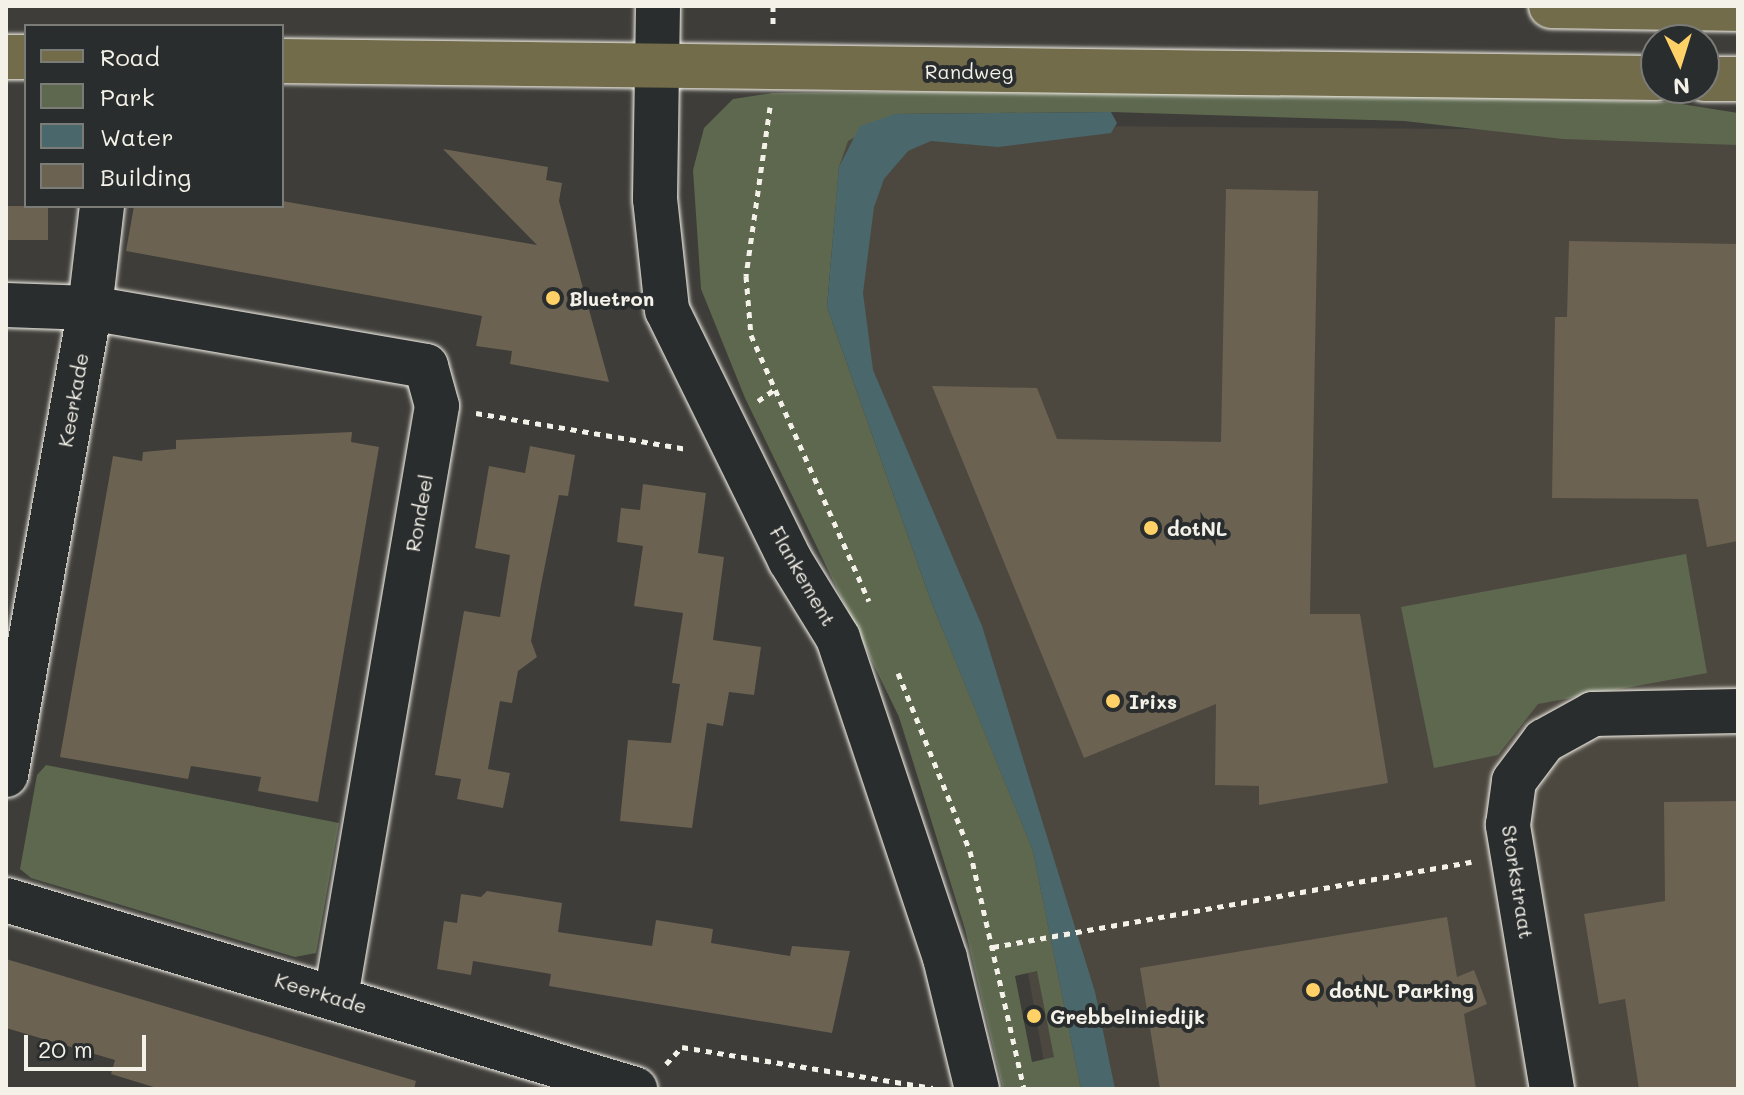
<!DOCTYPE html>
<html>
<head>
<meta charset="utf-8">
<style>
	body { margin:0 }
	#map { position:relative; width:1744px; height:1095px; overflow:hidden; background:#3e3d39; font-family:Mali,sans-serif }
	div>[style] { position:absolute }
	.built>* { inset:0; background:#4c4840 }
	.green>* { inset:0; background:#5d684f }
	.water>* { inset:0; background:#4a686b }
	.building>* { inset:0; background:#6b6252; transform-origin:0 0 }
	.path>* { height:5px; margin-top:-2.5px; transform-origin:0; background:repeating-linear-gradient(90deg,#f4f1e8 0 6px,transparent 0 12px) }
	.roads { filter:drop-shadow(0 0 2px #f4f1e8) drop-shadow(0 0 2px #f4f1e8) }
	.minor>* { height:44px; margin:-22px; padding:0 22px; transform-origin:22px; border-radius:22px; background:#2a2d2e }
	.major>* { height:44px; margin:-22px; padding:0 22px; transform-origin:22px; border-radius:22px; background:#726c4b }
	.dots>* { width:22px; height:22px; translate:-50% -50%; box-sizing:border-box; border:4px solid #2a2d2e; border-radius:50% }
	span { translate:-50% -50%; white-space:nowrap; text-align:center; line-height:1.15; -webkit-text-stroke:8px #2a2d2e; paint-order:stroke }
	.street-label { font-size:20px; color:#f4f1e8 }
	.poi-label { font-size:20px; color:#f4f1e8; font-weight:700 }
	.left { translate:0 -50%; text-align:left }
	.frame { position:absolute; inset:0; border:8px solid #f4f1e8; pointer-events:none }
	.legend { position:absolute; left:24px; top:24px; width:260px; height:184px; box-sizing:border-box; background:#2a2d2e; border:2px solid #7b7b78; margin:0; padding:10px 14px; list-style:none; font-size:24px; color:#f4f1e8 }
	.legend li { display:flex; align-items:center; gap:16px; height:40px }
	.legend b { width:40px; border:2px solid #7b7b78 }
	.north { position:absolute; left:1640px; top:24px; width:80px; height:80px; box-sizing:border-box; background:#2a2d2e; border:2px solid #7b7b78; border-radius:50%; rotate:176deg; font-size:22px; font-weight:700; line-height:32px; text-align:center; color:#f4f1e8 }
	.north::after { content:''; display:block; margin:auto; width:28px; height:36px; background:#ffd166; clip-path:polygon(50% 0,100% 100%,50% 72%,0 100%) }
	.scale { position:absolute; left:24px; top:1035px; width:122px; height:36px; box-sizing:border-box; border:4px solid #f4f1e8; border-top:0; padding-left:10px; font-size:24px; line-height:28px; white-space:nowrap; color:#f4f1e8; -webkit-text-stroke:6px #2a2d2e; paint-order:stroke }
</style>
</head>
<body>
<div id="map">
	<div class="built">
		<i style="clip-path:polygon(806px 124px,1738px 131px,1738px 1089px,1049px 1089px,1013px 891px)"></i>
	</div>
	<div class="green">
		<i style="clip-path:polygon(evenodd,1149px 90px,1669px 102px,1738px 113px,1738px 145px,1563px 139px,1404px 121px,1111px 112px,895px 114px,848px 141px,839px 167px,827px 307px,931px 601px,1033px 851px,1081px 1089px,1003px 1089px,965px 929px,899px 717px,745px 398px,701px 289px,693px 170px,704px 128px,733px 99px,773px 93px,1149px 90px,1037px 971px,1054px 1057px,1032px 1062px,1015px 976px,1037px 971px)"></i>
		<i style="clip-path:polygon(1686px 554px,1707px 673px,1538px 704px,1498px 755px,1434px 768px,1401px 607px)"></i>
		<i style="clip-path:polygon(46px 765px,339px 823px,316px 953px,295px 957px,31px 878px,20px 869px,37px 775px)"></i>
	</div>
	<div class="water">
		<i style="clip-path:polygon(1111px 112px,1117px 123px,1111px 133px,998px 147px,931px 141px,908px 151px,884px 179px,874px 207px,863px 293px,873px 370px,982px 626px,1095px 992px,1115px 1089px,1081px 1089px,1033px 851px,931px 601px,827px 307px,839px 167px,860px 126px,895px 114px)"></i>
	</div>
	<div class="building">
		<i style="clip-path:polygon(443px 149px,548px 167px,546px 180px,562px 183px,559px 201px,609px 382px,510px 364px,512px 351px,476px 346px,482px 316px,126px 251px,134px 206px,282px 206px,282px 201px,537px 245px)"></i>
		<i style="clip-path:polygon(1226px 189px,1318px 191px,1310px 614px,1360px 614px,1388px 783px,1259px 805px,1259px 786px,1215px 785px,1216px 704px,1084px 758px,932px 386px,1037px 388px,1057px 439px,1221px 442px)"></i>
		<i style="left:6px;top:206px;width:42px;height:34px"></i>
		<i style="clip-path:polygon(1569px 241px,1738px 244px,1738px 541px,1707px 547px,1698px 499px,1552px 498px,1555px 317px,1567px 317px)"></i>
		<i style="clip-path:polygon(352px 432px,351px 442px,379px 447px,318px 802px,258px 791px,261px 777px,191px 766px,188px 779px,60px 757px,113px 456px,142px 461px,143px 452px,176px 449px,176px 440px)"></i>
		<i style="clip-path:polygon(530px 446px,575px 455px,568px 496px,559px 495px,541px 585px,531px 641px,537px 657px,518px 671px,512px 703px,500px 701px,488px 769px,510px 773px,503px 808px,457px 799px,461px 779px,435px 775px,464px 611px,500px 617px,510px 555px,475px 548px,489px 466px,525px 473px)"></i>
		<i style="clip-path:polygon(643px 484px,706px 493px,698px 553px,724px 557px,713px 640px,761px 647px,754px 695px,729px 692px,723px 726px,707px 723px,692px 828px,620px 821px,628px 740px,671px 743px,680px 684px,672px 683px,683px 613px,634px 606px,643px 546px,617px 542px,621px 508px,640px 510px)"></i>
		<i style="clip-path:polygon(1738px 801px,1738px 1089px,1639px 1089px,1625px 999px,1599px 1004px,1584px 914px,1665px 901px,1664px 802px)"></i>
		<i style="clip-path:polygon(487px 891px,562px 903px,558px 932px,652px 946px,656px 920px,713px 929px,711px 943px,790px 956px,792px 946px,850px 951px,832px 1033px,549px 986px,551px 974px,473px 961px,471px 975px,437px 969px,444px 921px,457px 923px,461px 894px,481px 897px)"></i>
		<i style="clip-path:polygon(1447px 917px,1457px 977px,1474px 970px,1487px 1004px,1464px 1014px,1476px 1089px,1160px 1089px,1140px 968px)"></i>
		<i style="clip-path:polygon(6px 959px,416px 1081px,414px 1089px,160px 1089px,111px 1074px,115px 1060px,6px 1028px)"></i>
	</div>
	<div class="path">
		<i style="left:773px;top:6px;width:19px;rotate:90deg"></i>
		<i style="left:770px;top:107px;width:171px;rotate:98.1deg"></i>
		<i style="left:746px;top:276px;width:59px;rotate:85.2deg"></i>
		<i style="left:751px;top:335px;width:291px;rotate:66.1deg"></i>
		<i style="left:758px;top:401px;width:19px;rotate:-35deg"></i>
		<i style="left:476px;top:413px;width:214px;rotate:9.7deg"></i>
		<i style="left:898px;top:673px;width:192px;rotate:68deg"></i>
		<i style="left:970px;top:851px;width:244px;rotate:77.2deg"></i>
		<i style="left:993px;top:947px;width:486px;rotate:-10.1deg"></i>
		<i style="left:666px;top:1064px;width:23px;rotate:-47deg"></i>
		<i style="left:682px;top:1047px;width:254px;rotate:9.3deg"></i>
	</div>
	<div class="roads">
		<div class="minor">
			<i style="left:658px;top:6px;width:193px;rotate:90.9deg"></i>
			<i style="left:655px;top:199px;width:112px;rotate:83.8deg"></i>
			<i style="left:667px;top:310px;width:279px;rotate:63.8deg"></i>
			<i style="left:790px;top:560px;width:92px;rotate:58.4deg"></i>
			<i style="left:838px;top:638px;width:337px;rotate:71.5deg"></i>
			<i style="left:945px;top:958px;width:135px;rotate:76.3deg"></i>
			<i style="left:6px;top:305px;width:84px;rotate:2deg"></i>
			<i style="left:90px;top:308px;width:341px;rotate:9.8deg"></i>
			<i style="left:426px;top:366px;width:41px;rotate:74.6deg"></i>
			<i style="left:437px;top:406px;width:600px;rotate:99.7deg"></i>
			<i style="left:6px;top:775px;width:474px;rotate:-79.8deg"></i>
			<i style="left:90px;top:308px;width:103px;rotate:-83.3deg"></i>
			<i style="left:6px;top:900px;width:657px;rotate:16.72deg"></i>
			<i style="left:1552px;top:1089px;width:268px;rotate:-99.5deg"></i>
			<i style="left:1508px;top:825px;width:44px;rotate:-82.2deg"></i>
			<i style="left:1514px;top:781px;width:50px;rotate:-53.1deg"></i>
			<i style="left:1544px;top:741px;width:56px;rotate:-28.9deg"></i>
			<i style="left:1593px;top:714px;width:145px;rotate:-1.2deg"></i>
		</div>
		<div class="major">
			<i style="left:1551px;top:6px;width:187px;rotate:0.9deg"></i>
			<i style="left:6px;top:57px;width:20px"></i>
			<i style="left:282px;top:61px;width:1374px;rotate:0.71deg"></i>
			<i style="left:1704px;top:79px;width:34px"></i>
		</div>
	</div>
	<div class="dots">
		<i style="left:553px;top:298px;background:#ffd166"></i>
		<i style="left:1151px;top:528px;background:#ffd166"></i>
		<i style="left:1113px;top:701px;background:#ffd166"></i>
		<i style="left:1313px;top:990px;background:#ffd166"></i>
		<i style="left:1034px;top:1016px;background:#ffd166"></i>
	</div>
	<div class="street-label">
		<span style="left:969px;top:71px">Randweg</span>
		<span style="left:73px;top:400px;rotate:-80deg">Keerkade</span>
		<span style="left:419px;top:513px;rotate:-80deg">Rondeel</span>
		<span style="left:803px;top:576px;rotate:60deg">Flankement</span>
		<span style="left:1518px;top:882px;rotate:81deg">Storkstraat</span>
		<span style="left:321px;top:993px;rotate:17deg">Keerkade</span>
	</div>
	<div class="poi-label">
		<span class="left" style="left:569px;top:298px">Bluetron</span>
		<span class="left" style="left:1167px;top:528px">dotNL</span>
		<span class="left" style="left:1129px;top:701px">Irixs</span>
		<span class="left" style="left:1329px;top:990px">dotNL Parking</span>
		<span class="left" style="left:1050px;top:1016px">Grebbeliniedijk</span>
	</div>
	<div class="frame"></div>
	<ul class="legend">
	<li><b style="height:10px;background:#726c4b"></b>Road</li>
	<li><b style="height:22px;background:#5d684f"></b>Park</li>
	<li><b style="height:22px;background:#4a686b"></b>Water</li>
	<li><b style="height:22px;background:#6b6252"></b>Building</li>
	</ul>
	<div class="north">N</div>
	<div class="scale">20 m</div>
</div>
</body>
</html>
